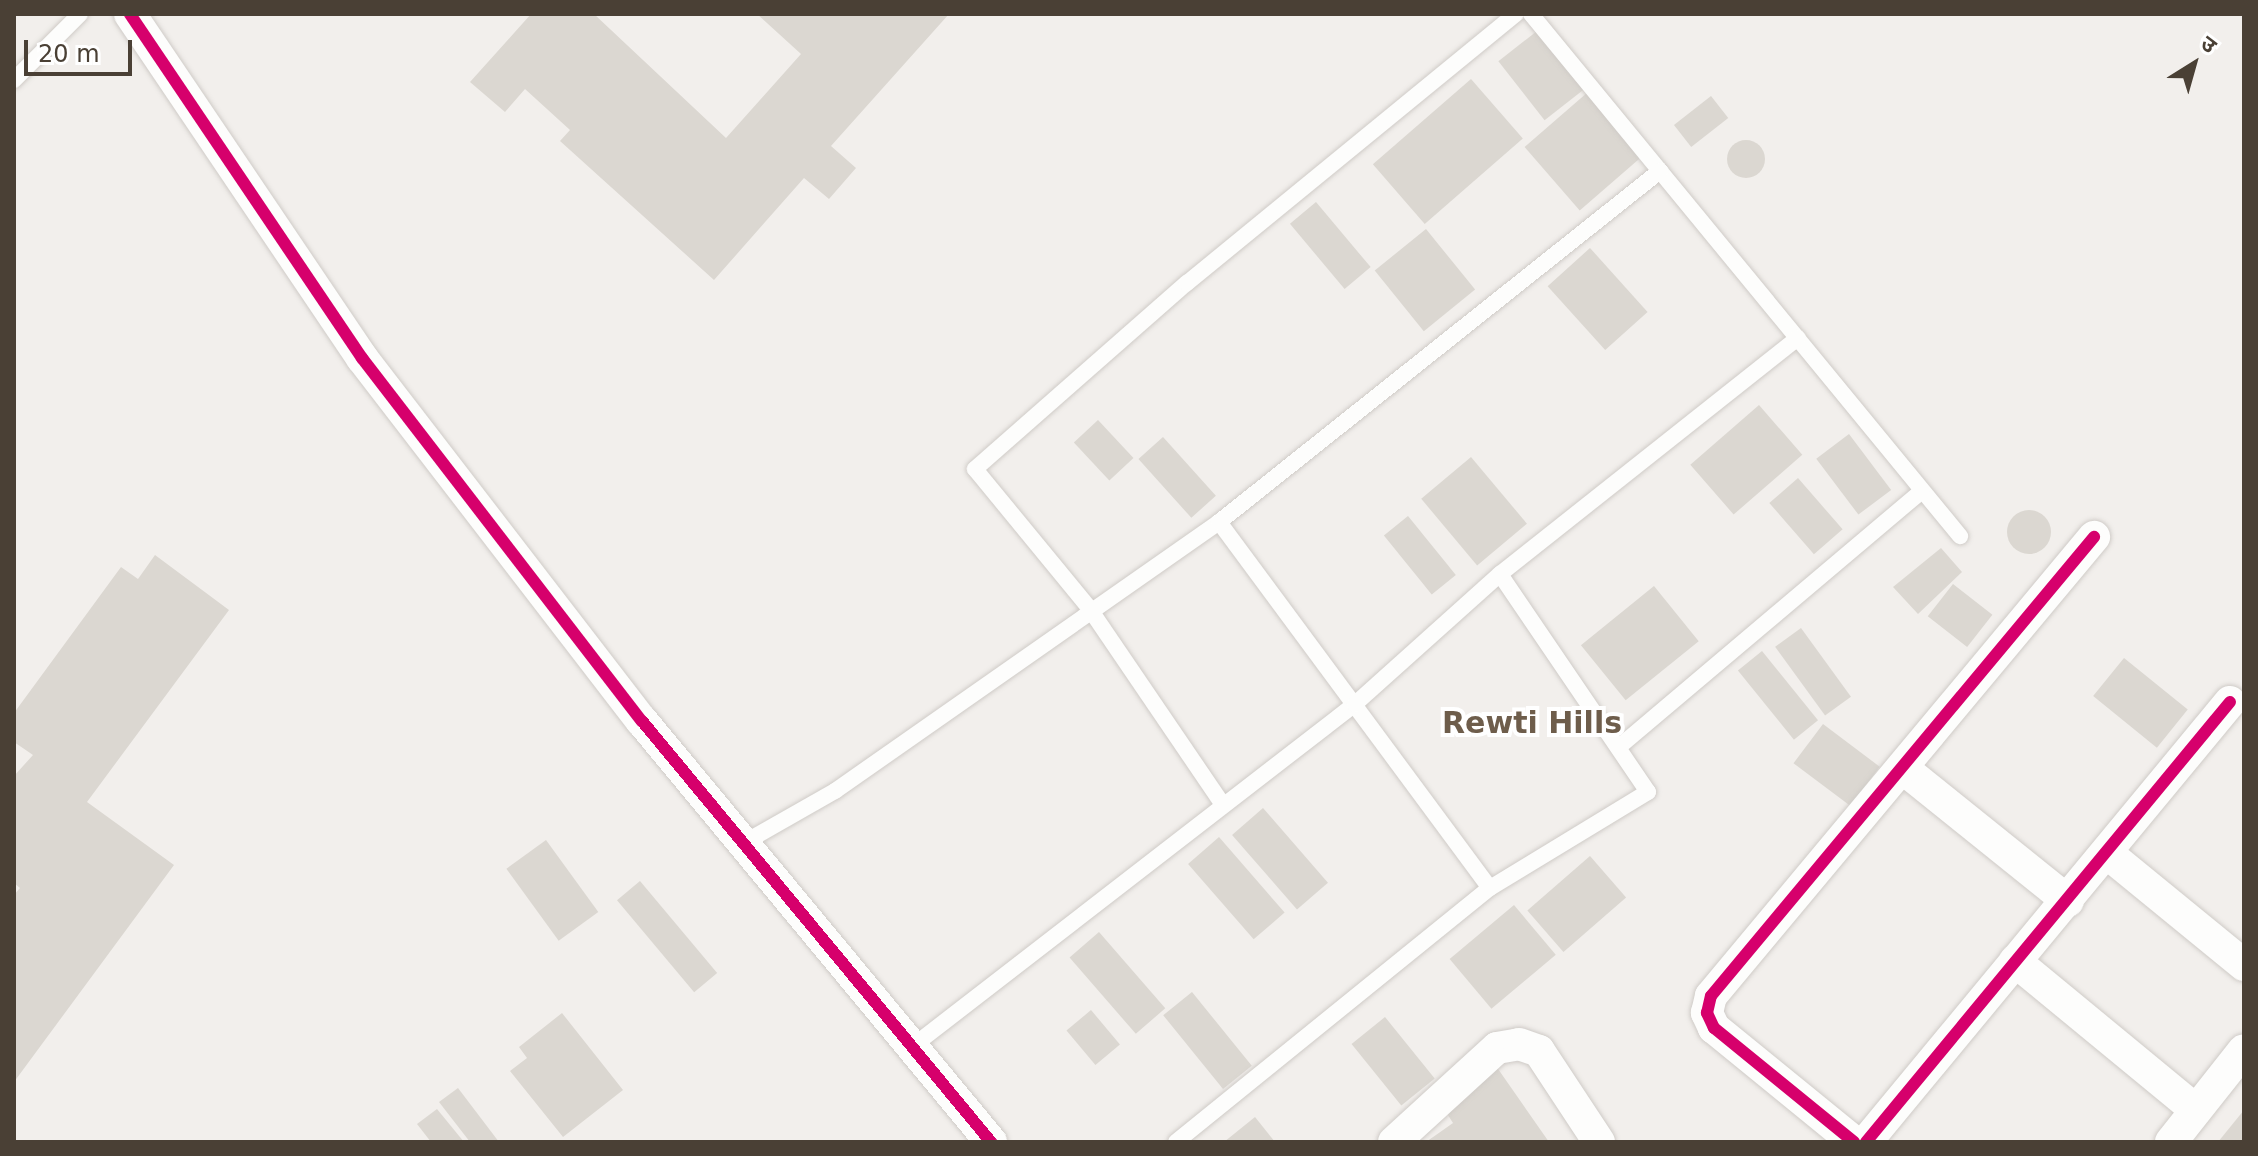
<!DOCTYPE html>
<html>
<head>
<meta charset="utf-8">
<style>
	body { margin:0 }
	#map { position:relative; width:2258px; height:1156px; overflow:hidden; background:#f2efec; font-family:"DejaVu Sans","Noto Sans Devanagari",sans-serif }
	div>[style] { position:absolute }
	.building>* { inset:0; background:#dbd7d1; transform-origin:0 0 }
	.round { border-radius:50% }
	.roads { filter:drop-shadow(0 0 2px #cfcbc7) drop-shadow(0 0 2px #cfcbc7) }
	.lane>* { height:16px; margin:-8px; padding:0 8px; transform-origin:8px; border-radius:8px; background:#fdfdfc }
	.street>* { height:32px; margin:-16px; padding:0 16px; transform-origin:16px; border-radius:16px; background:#fdfdfc }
	.cycleway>* { height:12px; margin:-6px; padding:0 6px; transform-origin:6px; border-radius:6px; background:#d6006c }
	span { translate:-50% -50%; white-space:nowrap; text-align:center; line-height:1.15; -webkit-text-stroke:8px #fff; paint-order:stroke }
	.neighbourhood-label { font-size:30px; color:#6e5d4b; font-weight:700 }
	.frame { position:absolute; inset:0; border:16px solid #4a4035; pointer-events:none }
	.north { position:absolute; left:2154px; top:24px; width:80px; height:80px; -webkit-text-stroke:6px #fff; paint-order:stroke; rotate:37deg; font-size:22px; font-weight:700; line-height:32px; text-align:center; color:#4a4035 }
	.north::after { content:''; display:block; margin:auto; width:28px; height:36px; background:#4a4035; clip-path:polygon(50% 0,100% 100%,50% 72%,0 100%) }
	.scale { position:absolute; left:24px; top:40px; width:108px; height:36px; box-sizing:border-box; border:4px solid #4a4035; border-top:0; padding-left:10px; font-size:24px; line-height:28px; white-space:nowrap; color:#4a4035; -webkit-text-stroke:6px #fff; paint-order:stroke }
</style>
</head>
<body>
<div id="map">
	<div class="building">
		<i style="clip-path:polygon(531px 14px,594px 14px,726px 138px,801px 54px,757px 14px,949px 14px,831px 146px,856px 168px,829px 199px,804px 178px,714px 280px,560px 141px,570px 130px,525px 89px,505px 112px,470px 82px)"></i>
		<i style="left:1537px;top:31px;width:75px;height:49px;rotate:52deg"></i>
		<i style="left:1471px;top:79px;width:79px;height:130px;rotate:49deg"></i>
		<i style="left:1588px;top:92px;width:84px;height:84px;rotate:49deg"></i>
		<i style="left:1711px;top:96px;width:28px;height:47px;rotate:52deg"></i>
		<i class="round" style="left:1727px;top:140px;width:38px;height:38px"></i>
		<i style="left:1316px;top:202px;width:85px;height:34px;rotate:50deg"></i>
		<i style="left:1426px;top:229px;width:78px;height:66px;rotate:51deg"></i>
		<i style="left:1590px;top:248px;width:86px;height:57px;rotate:48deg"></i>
		<i style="left:1759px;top:405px;width:66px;height:91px;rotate:49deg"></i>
		<i style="left:1098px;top:420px;width:52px;height:33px;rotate:47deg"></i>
		<i style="left:1849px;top:434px;width:70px;height:41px;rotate:53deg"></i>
		<i style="left:1163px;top:437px;width:79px;height:33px;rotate:48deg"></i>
		<i style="left:1471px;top:457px;width:87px;height:65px;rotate:50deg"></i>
		<i style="left:1798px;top:478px;width:68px;height:38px;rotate:49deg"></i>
		<i class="round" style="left:2007px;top:510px;width:44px;height:44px"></i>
		<i style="left:1408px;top:516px;width:76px;height:31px;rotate:51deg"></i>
		<i style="clip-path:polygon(1941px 548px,1962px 572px,1918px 614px,1893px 587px)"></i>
		<i style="clip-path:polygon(155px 555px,229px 610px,87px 802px,174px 865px,14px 1082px,14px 895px,20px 888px,14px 883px,14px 776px,33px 755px,14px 742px,14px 713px,121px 567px,138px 579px)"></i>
		<i style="left:1953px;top:584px;width:50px;height:41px;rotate:38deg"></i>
		<i style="left:1654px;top:586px;width:71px;height:94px;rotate:51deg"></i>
		<i style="left:1801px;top:628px;width:85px;height:32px;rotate:54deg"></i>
		<i style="left:1762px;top:651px;width:89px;height:31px;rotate:51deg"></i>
		<i style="left:2124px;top:658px;width:82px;height:49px;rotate:39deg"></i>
		<i style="left:1823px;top:724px;width:71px;height:49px;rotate:37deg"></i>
		<i style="left:1263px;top:808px;width:99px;height:41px;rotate:49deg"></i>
		<i style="left:1219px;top:837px;width:100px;height:41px;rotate:49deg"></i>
		<i style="left:546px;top:840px;width:89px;height:49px;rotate:54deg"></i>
		<i style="left:1590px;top:856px;width:55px;height:83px;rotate:49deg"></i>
		<i style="left:640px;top:881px;width:120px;height:30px;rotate:50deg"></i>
		<i style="left:1514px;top:905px;width:65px;height:84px;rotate:50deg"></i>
		<i style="left:1099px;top:932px;width:101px;height:39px;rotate:49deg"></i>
		<i style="left:1192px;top:992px;width:95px;height:37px;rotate:51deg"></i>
		<i style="left:1091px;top:1010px;width:45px;height:32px;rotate:50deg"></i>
		<i style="clip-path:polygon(562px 1013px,623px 1090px,563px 1137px,510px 1071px,527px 1058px,519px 1047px)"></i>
		<i style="left:1385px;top:1017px;width:79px;height:43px;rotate:51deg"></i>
		<i style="clip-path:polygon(1496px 1066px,1549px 1142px,1426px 1142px,1453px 1123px,1441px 1104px)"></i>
		<i style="clip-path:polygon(458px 1088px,499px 1142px,470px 1142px,439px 1102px)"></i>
		<i style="clip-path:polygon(437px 1109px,464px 1142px,431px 1142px,417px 1124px)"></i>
		<i style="clip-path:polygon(2244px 1110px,2244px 1142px,2218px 1142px)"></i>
		<i style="clip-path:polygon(1255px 1117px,1275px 1142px,1224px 1142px)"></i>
	</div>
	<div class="roads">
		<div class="lane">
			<i style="left:1531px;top:14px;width:676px;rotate:50.59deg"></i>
			<i style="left:14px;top:80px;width:93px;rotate:-45deg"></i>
			<i style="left:1219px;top:522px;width:455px;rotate:53.5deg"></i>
			<i style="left:1620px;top:746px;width:395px;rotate:-40.2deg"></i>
			<i style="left:1221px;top:802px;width:233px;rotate:-124.2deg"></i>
			<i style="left:1090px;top:609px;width:181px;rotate:-129.4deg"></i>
			<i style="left:975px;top:469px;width:282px;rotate:-41.3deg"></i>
			<i style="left:1187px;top:283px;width:425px;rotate:-39.3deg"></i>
			<i style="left:747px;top:841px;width:101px;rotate:-29.6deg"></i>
			<i style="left:835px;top:791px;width:469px;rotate:-35deg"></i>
			<i style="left:1219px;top:522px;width:564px;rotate:-38.52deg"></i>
			<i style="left:913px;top:1046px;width:559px;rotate:-37.73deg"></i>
			<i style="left:1355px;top:704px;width:195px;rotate:-41.9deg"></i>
			<i style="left:1500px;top:574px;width:380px;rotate:-38.4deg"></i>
			<i style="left:1176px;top:1142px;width:404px;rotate:-39deg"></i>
			<i style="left:1490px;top:888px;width:185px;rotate:-31.3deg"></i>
			<i style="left:1648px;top:792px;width:263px;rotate:-124.2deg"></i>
		</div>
		<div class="street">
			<i style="left:130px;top:14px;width:415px;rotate:56deg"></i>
			<i style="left:362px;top:358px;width:458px;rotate:52.4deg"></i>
			<i style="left:642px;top:721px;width:547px;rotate:50.34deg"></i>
			<i style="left:1905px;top:770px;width:209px;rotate:38.8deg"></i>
			<i style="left:2107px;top:853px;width:177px;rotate:39.3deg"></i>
			<i style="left:2015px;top:961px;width:234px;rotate:39.5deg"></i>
			<i style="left:1394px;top:1142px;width:139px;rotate:-42.4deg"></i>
			<i style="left:1497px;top:1048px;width:22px;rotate:-10deg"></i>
			<i style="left:1519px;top:1044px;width:21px;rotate:19deg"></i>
			<i style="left:1539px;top:1051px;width:109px;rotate:56.6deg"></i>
			<i style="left:1854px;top:1142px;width:181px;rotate:-140.8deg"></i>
			<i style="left:1714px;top:1028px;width:17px;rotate:-115deg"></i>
			<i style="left:1707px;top:1013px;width:17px;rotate:-77deg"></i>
			<i style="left:1711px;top:996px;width:598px;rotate:-50.16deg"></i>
			<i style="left:1866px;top:1142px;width:571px;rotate:-50.4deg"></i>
			<i style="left:2171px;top:1142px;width:117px;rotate:-51.6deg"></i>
		</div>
	</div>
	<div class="cycleway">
		<i style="left:130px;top:14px;width:415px;rotate:56deg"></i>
		<i style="left:362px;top:358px;width:458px;rotate:52.4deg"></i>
		<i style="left:642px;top:721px;width:547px;rotate:50.34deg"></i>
		<i style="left:1854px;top:1142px;width:181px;rotate:-140.8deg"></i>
		<i style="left:1714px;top:1028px;width:17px;rotate:-115deg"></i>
		<i style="left:1707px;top:1013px;width:17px;rotate:-77deg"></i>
		<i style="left:1711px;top:996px;width:598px;rotate:-50.16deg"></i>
		<i style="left:1866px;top:1142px;width:571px;rotate:-50.4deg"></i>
	</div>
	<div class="neighbourhood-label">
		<span style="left:1532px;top:723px">Rewti Hills</span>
	</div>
	<div class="frame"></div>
	<div class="north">उ</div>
	<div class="scale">20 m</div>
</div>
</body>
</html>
